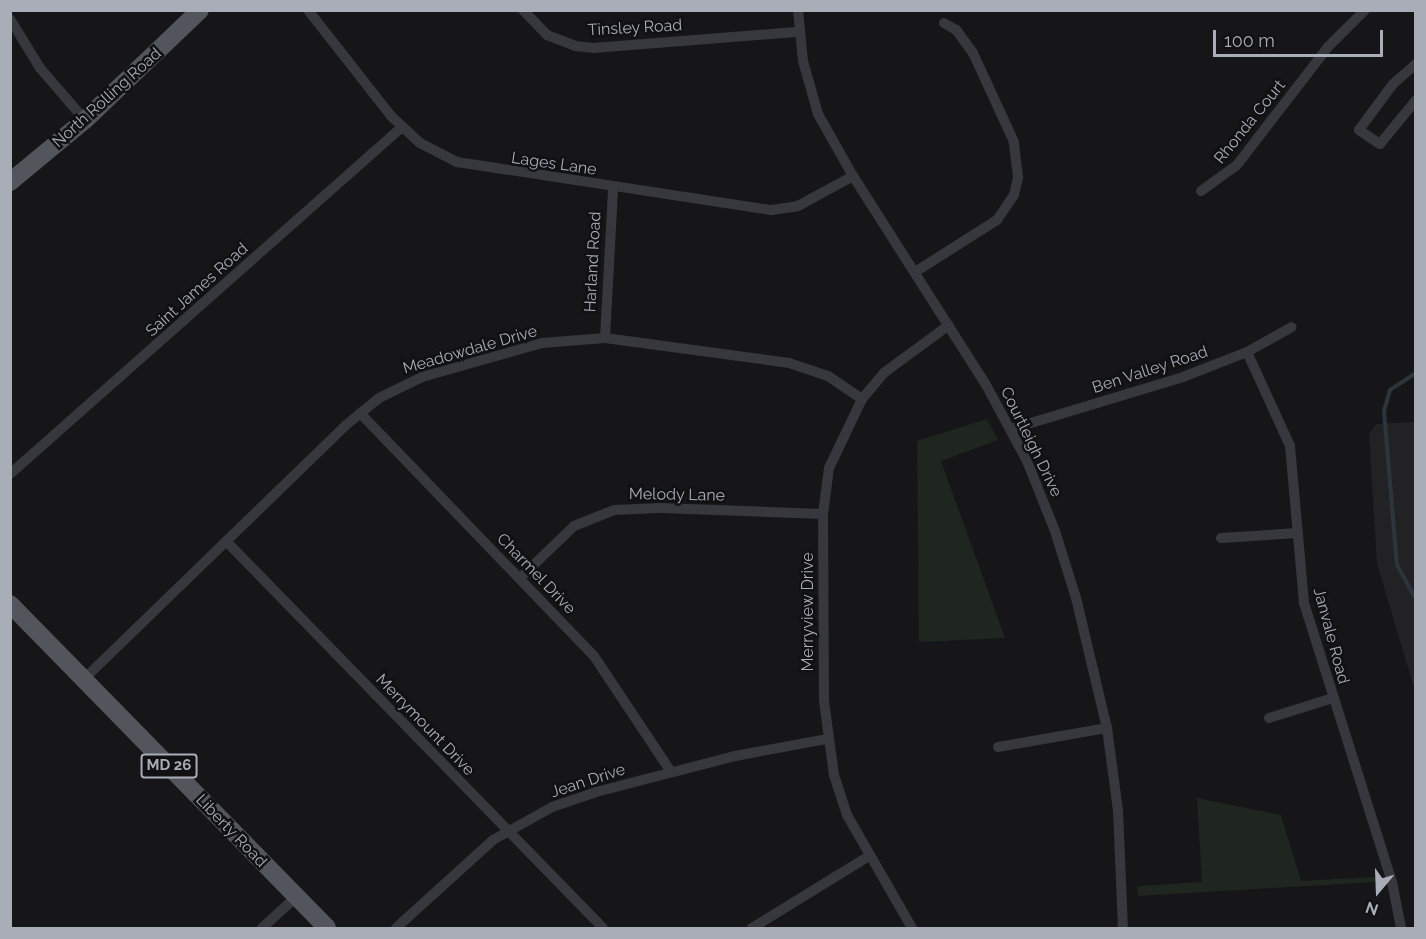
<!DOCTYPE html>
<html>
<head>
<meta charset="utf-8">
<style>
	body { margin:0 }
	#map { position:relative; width:1426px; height:939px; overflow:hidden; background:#161618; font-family:Raleway,sans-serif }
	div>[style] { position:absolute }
	.built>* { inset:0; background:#222225 }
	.green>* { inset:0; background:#1e261f }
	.stream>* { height:4px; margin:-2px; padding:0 2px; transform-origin:2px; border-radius:2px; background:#2c353c }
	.street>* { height:10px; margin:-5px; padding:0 5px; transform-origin:5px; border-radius:5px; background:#37383d }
	.primary>* { height:18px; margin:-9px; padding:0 9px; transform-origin:9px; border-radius:9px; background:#53555c }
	span { translate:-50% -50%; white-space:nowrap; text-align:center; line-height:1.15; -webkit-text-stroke:5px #111113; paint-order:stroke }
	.shield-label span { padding:2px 4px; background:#111113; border:2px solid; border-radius:4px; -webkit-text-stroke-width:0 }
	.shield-label { font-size:15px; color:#a8adb8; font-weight:700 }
	.street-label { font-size:16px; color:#a8adb8 }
	.frame { position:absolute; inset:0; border:12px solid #a8adb8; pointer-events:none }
	.north { position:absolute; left:1348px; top:861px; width:60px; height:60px; -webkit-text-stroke:4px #111113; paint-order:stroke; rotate:199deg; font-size:16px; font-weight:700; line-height:24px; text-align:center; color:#a8adb8 }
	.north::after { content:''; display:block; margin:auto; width:21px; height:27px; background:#a8adb8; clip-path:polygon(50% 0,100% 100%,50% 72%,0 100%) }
	.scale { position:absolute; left:1213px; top:30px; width:170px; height:27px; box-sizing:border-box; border:3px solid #a8adb8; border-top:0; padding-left:8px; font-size:18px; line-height:21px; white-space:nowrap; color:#a8adb8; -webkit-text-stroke:4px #111113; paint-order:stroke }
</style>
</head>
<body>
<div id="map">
	<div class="built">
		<i style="clip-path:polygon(1415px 422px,1416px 422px,1415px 691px,1377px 564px,1369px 433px,1376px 424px)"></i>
	</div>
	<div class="green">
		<i style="clip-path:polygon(987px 419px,998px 440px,941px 461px,1005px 638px,919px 642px,917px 441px)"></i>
		<i style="clip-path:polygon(1197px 798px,1281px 815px,1301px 881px,1375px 877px,1376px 882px,1138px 896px,1137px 886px,1202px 882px)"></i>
	</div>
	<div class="stream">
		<i style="left:1416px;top:373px;width:31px;rotate:147deg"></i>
		<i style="left:1390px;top:390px;width:22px;rotate:106deg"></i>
		<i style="left:1384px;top:411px;width:155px;rotate:85.2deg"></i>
		<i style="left:1397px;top:565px;width:39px;rotate:61deg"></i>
	</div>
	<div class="street">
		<i style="left:308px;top:10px;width:135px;rotate:51.9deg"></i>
		<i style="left:391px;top:116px;width:40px;rotate:43deg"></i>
		<i style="left:420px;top:143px;width:42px;rotate:27.2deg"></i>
		<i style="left:457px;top:162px;width:318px;rotate:8.7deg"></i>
		<i style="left:771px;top:210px;width:27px;rotate:-8deg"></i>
		<i style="left:798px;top:206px;width:63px;rotate:-28.6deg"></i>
		<i style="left:523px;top:10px;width:35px;rotate:46deg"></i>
		<i style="left:547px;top:35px;width:30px;rotate:21deg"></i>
		<i style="left:575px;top:46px;width:18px;rotate:6deg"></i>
		<i style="left:593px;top:48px;width:206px;rotate:-4.5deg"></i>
		<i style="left:798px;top:10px;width:51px;rotate:84.4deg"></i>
		<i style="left:803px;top:61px;width:55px;rotate:74.2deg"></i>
		<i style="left:818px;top:114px;width:71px;rotate:60.6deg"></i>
		<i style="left:853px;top:176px;width:246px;rotate:57.5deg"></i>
		<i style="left:985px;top:383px;width:89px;rotate:61.7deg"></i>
		<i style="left:1027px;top:461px;width:75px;rotate:68.2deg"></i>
		<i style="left:1055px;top:531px;width:70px;rotate:72.6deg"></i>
		<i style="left:1076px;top:598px;width:134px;rotate:76.6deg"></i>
		<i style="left:1107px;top:728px;width:83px;rotate:82.4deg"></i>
		<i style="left:1118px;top:810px;width:118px;rotate:87.6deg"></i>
		<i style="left:10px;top:19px;width:57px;rotate:58.5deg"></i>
		<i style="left:40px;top:68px;width:69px;rotate:49.1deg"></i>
		<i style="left:1416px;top:64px;width:30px;rotate:139deg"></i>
		<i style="left:1393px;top:84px;width:57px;rotate:126.5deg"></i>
		<i style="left:1359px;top:130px;width:25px;rotate:34deg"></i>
		<i style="left:1380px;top:144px;width:57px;rotate:-50.7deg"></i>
		<i style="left:1201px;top:191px;width:44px;rotate:-35.8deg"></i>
		<i style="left:1237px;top:165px;width:149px;rotate:-52.4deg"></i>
		<i style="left:1328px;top:47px;width:52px;rotate:-45deg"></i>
		<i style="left:915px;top:272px;width:97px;rotate:-32.4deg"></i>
		<i style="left:997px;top:220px;width:30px;rotate:-56deg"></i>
		<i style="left:1014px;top:195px;width:18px;rotate:-77deg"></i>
		<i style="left:1018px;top:177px;width:35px;rotate:-97deg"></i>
		<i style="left:1014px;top:142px;width:98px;rotate:-114.7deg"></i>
		<i style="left:973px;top:53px;width:29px;rotate:-126deg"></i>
		<i style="left:956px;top:30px;width:14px;rotate:-150deg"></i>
		<i style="left:605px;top:338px;width:150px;rotate:-86.9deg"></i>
		<i style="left:1247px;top:352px;width:103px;rotate:65.4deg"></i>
		<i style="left:1290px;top:446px;width:158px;rotate:84.9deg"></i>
		<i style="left:1304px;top:603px;width:293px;rotate:72.5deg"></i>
		<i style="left:1392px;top:882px;width:47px;rotate:78.9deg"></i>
		<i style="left:360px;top:413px;width:337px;rotate:46.1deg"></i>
		<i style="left:594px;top:656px;width:139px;rotate:56.4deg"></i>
		<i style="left:1011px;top:429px;width:180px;rotate:-16.8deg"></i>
		<i style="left:1183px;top:377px;width:69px;rotate:-21.3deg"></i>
		<i style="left:1247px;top:352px;width:51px;rotate:-29.1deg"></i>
		<i style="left:10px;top:474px;width:524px;rotate:-41.52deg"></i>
		<i style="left:1221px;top:538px;width:77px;rotate:-3.7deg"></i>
		<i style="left:226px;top:541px;width:540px;rotate:45.75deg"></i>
		<i style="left:520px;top:578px;width:75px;rotate:-43.9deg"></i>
		<i style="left:574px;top:526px;width:43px;rotate:-21.8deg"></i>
		<i style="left:614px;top:510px;width:46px;rotate:-2.5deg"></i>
		<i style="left:660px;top:508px;width:163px;rotate:2.1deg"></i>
		<i style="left:84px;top:679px;width:365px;rotate:-44.1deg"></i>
		<i style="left:346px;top:425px;width:43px;rotate:-39.3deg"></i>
		<i style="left:379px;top:398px;width:48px;rotate:-26deg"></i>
		<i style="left:422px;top:377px;width:125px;rotate:-15.8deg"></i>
		<i style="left:542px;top:343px;width:63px;rotate:-4.5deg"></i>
		<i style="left:605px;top:338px;width:186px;rotate:7.7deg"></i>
		<i style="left:789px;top:363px;width:41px;rotate:18.4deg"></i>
		<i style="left:828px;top:376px;width:41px;rotate:34.1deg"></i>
		<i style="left:1269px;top:718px;width:67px;rotate:-17.4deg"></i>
		<i style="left:998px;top:747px;width:111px;rotate:-9.9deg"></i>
		<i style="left:262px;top:928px;width:46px;rotate:-42.4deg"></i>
		<i style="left:396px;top:928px;width:131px;rotate:-42.2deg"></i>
		<i style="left:493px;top:840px;width:68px;rotate:-29.2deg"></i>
		<i style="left:552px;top:807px;width:46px;rotate:-18.8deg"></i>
		<i style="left:596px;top:792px;width:144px;rotate:-14.5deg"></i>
		<i style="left:735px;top:756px;width:94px;rotate:-10.5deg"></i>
		<i style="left:752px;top:928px;width:137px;rotate:-31.6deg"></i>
		<i style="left:912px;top:928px;width:130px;rotate:-119.9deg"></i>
		<i style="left:847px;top:815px;width:42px;rotate:-108deg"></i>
		<i style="left:834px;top:775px;width:75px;rotate:-97.7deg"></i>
		<i style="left:824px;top:701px;width:187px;rotate:-90.3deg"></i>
		<i style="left:823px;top:514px;width:46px;rotate:-82.6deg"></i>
		<i style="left:829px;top:468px;width:76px;rotate:-64.4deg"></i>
		<i style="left:862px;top:399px;width:35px;rotate:-50deg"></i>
		<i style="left:885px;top:372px;width:79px;rotate:-36.3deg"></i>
	</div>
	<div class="primary">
		<i style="left:10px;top:182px;width:97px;rotate:-39.6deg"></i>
		<i style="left:85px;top:120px;width:159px;rotate:-43.7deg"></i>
		<i style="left:10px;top:604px;width:453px;rotate:45.6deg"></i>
	</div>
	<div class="shield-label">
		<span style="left:169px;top:766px">MD 26</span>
	</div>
	<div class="street-label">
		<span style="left:635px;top:28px;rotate:-3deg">Tinsley Road</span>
		<span style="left:107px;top:98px;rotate:-42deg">North Rolling Road</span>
		<span style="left:1250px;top:122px;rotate:-51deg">Rhonda Court</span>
		<span style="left:554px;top:164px;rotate:8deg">Lages Lane</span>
		<span style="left:593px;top:262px;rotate:-87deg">Harland Road</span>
		<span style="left:197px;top:290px;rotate:-42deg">Saint James Road</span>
		<span style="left:470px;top:350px;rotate:-16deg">Meadowdale Drive</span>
		<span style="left:1150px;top:370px;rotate:-18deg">Ben Valley Road</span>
		<span style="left:1031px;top:442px;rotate:64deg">Courtleigh Drive</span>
		<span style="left:677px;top:495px;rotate:1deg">Melody Lane</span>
		<span style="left:536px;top:574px;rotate:46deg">Charmel Drive</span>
		<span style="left:808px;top:612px;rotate:-90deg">Merryview Drive</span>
		<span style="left:1331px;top:636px;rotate:75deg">Janvale Road</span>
		<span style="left:425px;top:725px;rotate:46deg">Merrymount Drive</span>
		<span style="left:588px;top:781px;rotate:-18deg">Jean Drive</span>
		<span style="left:231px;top:831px;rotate:46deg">Liberty Road</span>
	</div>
	<div class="frame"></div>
	<div class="north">N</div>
	<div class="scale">100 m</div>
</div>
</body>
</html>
